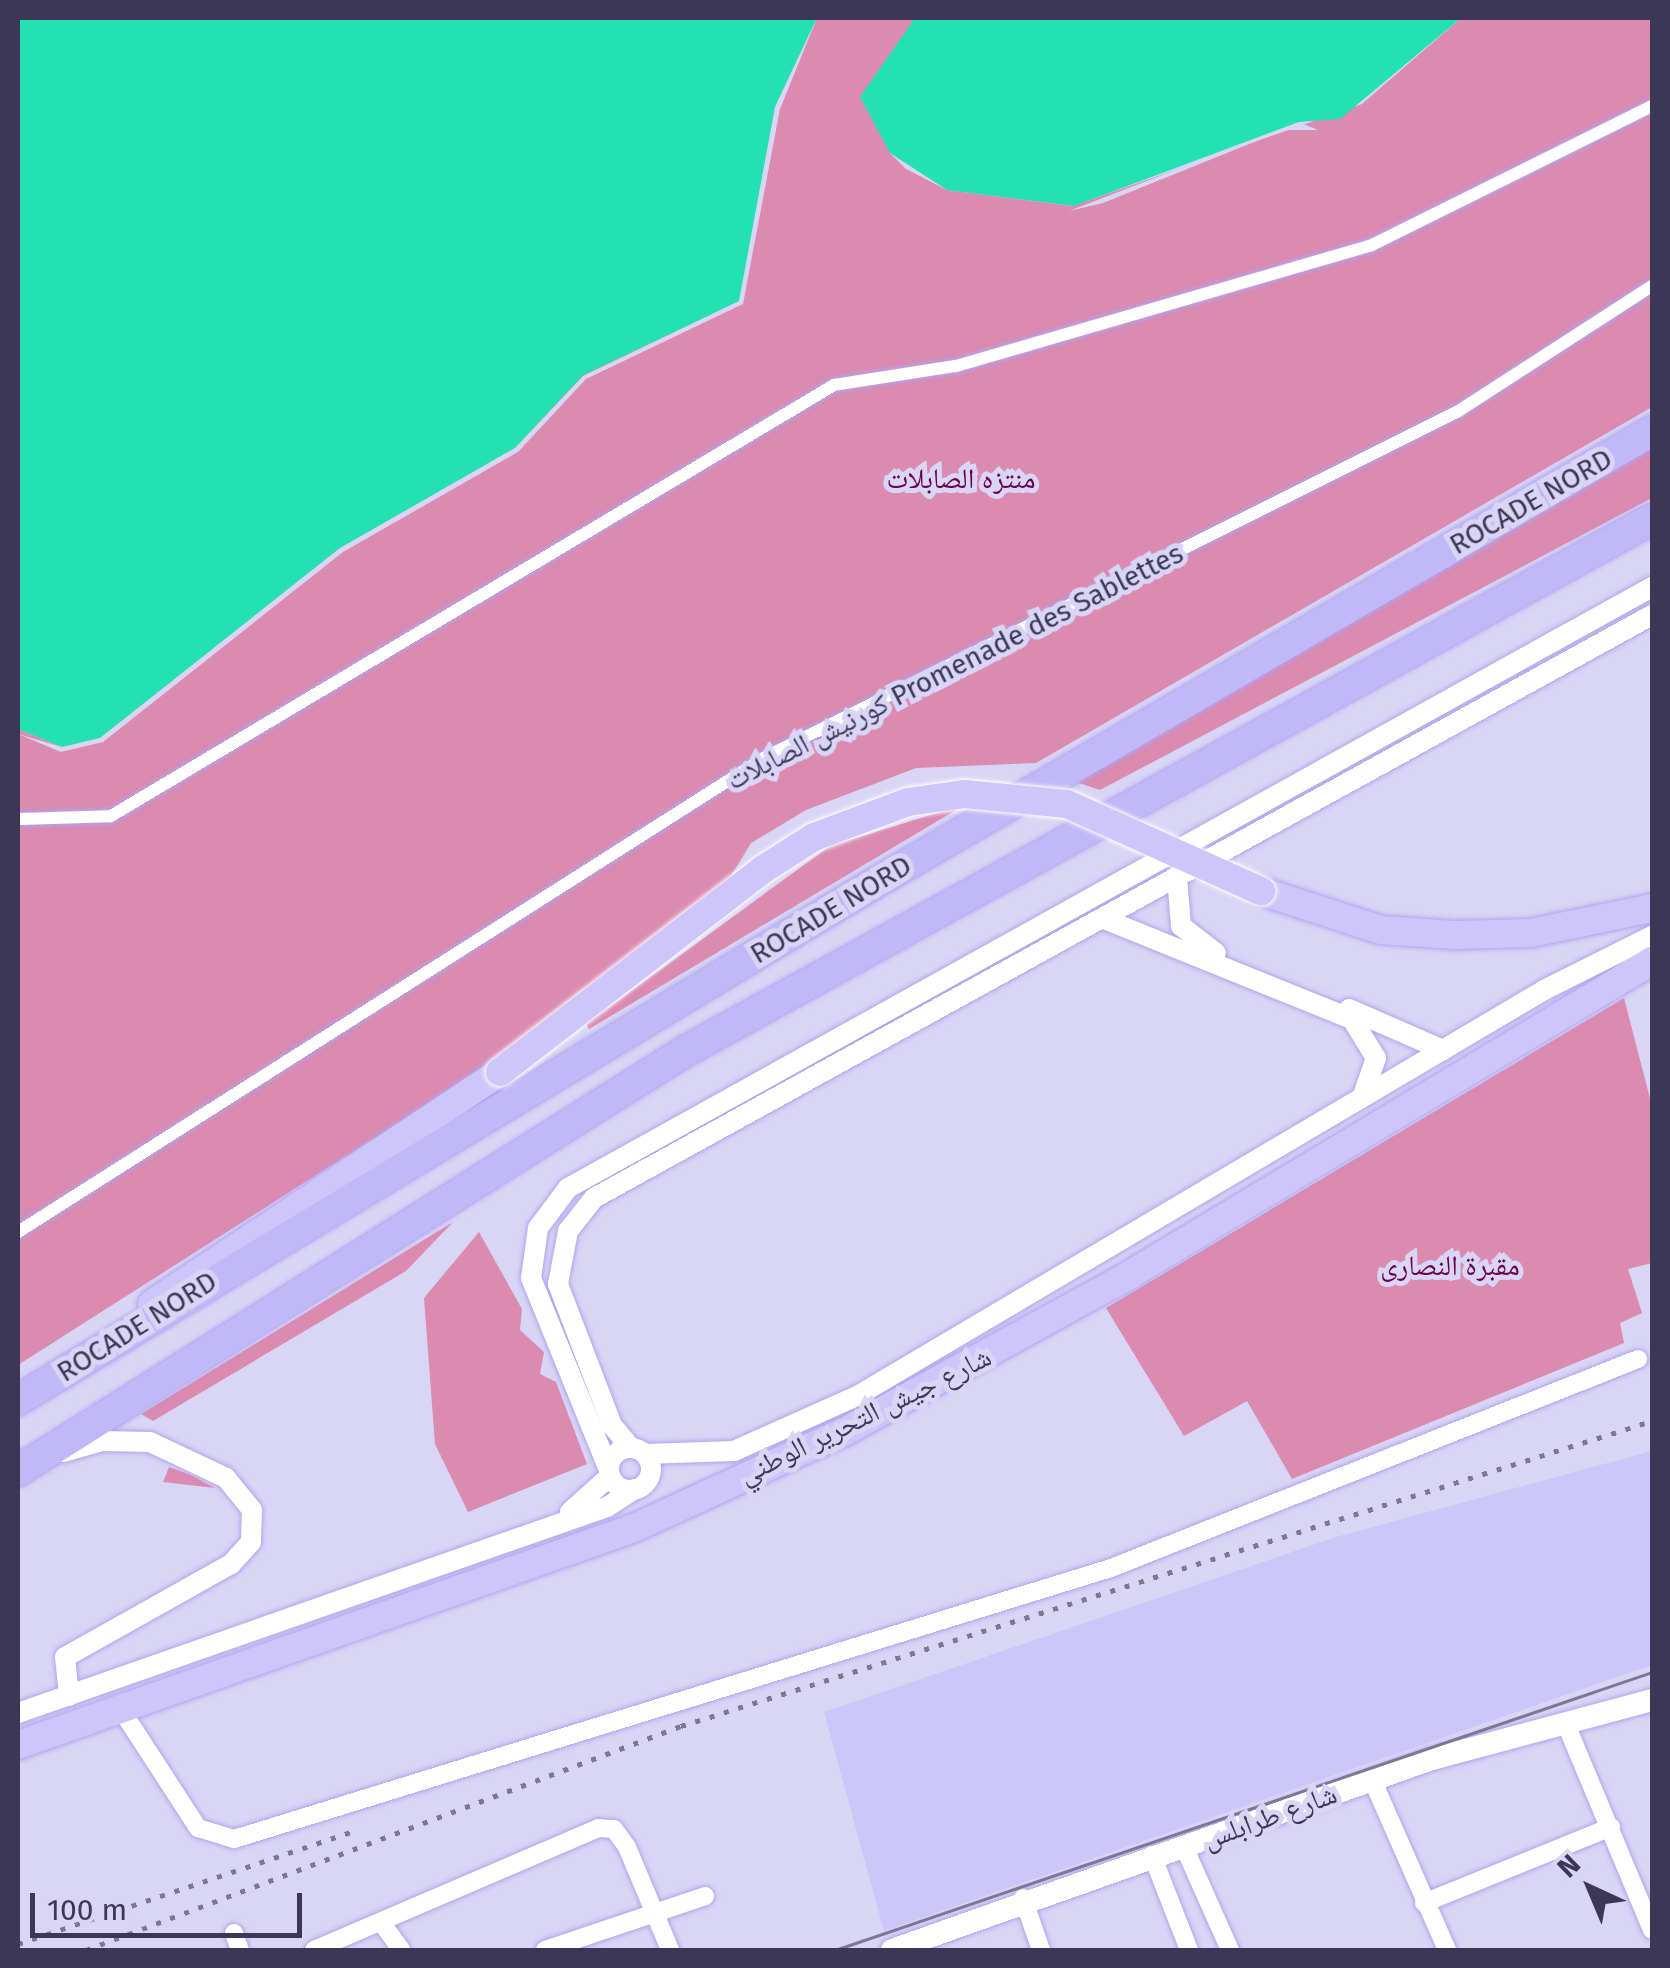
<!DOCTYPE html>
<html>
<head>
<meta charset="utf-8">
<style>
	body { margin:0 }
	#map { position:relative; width:1670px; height:1968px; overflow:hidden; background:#d9d5f5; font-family:"Fira Sans","Noto Naskh Arabic",sans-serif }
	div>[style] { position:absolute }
	.built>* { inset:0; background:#cdc6f9 }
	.green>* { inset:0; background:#db8ab0 }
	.water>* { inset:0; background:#24e1b3 }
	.pier>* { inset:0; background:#d9d5f5 }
	.roads { filter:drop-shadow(0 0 2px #b0a4f0) drop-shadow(0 0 2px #b0a4f0) }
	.pedestrian>* { height:12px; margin:-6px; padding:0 6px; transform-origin:6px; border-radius:6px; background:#fff }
	.minor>* { height:18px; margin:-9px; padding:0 9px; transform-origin:9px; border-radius:9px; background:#fff }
	.tertiary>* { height:20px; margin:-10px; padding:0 10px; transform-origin:10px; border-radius:10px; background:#fff }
	.tertiary>.ring { margin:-10px; padding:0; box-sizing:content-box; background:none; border:20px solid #fff; border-radius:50% }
	.secondary>* { height:22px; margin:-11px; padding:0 11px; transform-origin:11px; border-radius:11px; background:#fff }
	.trunk>* { height:28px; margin:-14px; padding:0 14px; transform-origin:14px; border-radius:14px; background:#cec6fa }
	.motorway>* { height:30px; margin:-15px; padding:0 15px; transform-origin:15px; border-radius:15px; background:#c1b8f8 }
	.tram>* { height:2.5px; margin:-1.25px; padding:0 1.25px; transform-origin:1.25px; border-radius:1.25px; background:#7c7797 }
	.rail>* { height:5px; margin-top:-2.5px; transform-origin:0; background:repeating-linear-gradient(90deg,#7c7797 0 5px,transparent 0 15px) }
	.bridges { filter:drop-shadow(0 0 2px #fff) drop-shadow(0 0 2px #fff) }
	.trunk-bridge>* { height:28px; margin:-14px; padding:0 14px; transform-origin:14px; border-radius:14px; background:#cec6fa }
	span { translate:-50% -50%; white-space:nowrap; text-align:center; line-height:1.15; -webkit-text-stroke:10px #d9d5f5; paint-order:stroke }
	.park-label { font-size:28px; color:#6f0246 }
	.street-label { font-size:28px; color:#3c3756 }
	.frame { position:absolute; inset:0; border:20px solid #3c3756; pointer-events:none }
	.north { position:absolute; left:1540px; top:1838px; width:100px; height:100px; -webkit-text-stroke:8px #d9d5f5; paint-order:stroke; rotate:316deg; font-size:28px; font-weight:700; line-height:40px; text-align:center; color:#3c3756 }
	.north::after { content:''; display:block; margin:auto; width:35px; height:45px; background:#3c3756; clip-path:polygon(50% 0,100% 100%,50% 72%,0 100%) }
	.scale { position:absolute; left:30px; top:1893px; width:272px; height:45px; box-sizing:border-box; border:5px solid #3c3756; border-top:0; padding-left:12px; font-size:30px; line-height:35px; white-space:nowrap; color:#3c3756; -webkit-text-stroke:8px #d9d5f5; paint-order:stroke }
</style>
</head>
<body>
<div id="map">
	<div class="built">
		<i style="clip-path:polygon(1652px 1451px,1652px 1665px,884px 1931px,824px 1712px,1336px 1537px)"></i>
	</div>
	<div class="green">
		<i style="clip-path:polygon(817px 18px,915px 18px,890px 153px,906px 169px,947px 190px,1073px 206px,1362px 104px,1461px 18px,1652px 18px,1652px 407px,1036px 763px,916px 768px,806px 810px,751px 843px,725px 886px,494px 1062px,18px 1365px,18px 729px,62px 747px,775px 107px)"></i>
		<i style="clip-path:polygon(1652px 444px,1652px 498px,1100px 790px,1070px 780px)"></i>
		<i style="clip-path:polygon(966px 804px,589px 1029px,586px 1024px,830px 846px)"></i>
		<i style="clip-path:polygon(1624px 998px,1652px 1106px,1652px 1263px,1628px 1269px,1642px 1313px,1620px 1323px,1624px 1343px,1292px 1479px,1247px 1401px,1184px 1436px,1106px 1308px)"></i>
		<i style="clip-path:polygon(453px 1222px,406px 1271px,153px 1421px,141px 1414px)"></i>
		<i style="clip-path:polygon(479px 1232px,522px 1309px,520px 1330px,544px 1352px,540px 1374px,556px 1382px,587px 1464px,468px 1512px,435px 1444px,424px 1298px)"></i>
		<i style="clip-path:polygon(169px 1467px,191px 1475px,215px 1488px,163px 1482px)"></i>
	</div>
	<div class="water">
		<i style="clip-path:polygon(18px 18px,817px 18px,775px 107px,740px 301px,583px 375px,515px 448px,340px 548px,100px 738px,62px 747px,18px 729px)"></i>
		<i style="clip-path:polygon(915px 18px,1461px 18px,1340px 119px,1299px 122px,1074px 206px,947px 190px,890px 153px,860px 97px)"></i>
	</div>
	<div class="pier">
		<i style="clip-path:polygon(817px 18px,780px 109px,743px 304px,586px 379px,518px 452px,343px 552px,103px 742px,61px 752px,18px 734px,62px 747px,100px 738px,340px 548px,515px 448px,583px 376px,739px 301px,775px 107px)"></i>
		<i style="clip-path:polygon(1299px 122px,1318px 130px,1284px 130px,1103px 203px,1069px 211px)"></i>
	</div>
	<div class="roads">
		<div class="pedestrian">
			<i style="left:18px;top:819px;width:93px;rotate:-1.8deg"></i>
			<i style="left:111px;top:816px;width:842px;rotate:-30.8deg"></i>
			<i style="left:834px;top:385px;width:123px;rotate:-8.9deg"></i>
			<i style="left:956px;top:366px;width:433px;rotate:-16.2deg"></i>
			<i style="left:1372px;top:245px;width:313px;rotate:-26.4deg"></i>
			<i style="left:18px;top:1232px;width:887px;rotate:-32.44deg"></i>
			<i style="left:767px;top:756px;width:771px;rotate:-26.5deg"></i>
			<i style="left:1457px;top:412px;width:232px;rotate:-32.9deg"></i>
		</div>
		<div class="minor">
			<i style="left:122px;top:1711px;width:140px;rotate:57deg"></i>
			<i style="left:198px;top:1828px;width:38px;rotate:17deg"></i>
			<i style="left:234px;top:1839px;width:918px;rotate:-17.17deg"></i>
			<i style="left:1111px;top:1568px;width:567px;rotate:-21.63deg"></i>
			<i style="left:1568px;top:1729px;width:218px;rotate:67.3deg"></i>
			<i style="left:1372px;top:1779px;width:187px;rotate:66.3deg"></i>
			<i style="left:1185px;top:1849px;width:111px;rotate:66deg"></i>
			<i style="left:1152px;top:1855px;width:102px;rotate:68.7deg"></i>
			<i style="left:1023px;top:1898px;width:55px;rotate:70.9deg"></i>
			<i style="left:1424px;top:1903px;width:202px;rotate:-22.1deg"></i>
			<i style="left:381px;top:1922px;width:34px;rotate:54deg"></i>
			<i style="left:234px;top:1933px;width:18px;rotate:71deg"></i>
			<i style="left:314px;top:1950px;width:309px;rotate:-23.2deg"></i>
			<i style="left:598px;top:1828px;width:16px;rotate:4deg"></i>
			<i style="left:614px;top:1829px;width:22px;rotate:54deg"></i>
			<i style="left:627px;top:1847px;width:112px;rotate:67.3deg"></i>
			<i style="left:545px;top:1950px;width:169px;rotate:-18.6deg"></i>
		</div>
		<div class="tertiary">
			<i style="left:1177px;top:877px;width:49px;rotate:85.3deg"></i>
			<i style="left:1181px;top:926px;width:44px;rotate:37.6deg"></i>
			<i style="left:1104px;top:919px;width:267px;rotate:22deg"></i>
			<i style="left:1352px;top:1019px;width:46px;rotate:58.4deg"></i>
			<i style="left:1376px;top:1058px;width:42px;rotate:109.3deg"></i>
			<i style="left:1349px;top:1009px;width:103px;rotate:23.6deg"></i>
			<i style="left:631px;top:1448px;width:30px;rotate:-130deg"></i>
			<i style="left:612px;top:1425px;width:151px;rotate:-111deg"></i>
			<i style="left:558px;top:1284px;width:54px;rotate:-79.3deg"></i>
			<i style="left:568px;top:1231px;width:42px;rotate:-51.8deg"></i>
			<i style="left:594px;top:1198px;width:1208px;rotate:-28.86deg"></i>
			<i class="ring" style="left:609px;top:1448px;width:22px;height:22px"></i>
			<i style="left:64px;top:1452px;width:40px;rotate:-16deg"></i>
			<i style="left:102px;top:1441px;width:48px;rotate:1.2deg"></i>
			<i style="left:150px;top:1442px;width:84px;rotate:25.3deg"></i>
			<i style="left:226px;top:1478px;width:41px;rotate:50.9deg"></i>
			<i style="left:252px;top:1510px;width:32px;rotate:92deg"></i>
			<i style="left:251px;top:1542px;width:30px;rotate:132deg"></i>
			<i style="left:231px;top:1564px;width:190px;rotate:150.7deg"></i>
			<i style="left:65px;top:1657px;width:39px;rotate:84deg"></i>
			<i style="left:645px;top:1454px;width:89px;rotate:-1.9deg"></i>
			<i style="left:734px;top:1451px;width:135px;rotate:-24.1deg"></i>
			<i style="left:857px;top:1396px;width:798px;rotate:-30.58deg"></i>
			<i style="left:1544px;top:990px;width:121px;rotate:-26.6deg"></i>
			<i style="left:609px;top:1470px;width:207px;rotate:-112.1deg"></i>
			<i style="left:531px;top:1278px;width:50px;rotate:-82deg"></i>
			<i style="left:538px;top:1228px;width:50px;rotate:-53.1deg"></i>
			<i style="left:568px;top:1188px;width:1239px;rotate:-29.01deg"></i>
			<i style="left:570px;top:1512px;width:54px;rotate:-42deg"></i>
			<i style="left:18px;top:1713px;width:624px;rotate:-19.28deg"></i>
			<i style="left:607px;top:1507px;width:33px;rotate:-33deg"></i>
		</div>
		<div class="secondary">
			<i style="left:892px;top:1950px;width:573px;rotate:-19.48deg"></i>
			<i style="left:1432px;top:1759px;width:228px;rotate:-15deg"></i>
		</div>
		<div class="trunk">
			<i style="left:1261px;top:891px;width:126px;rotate:18deg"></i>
			<i style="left:1381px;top:930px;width:74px;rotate:3.9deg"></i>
			<i style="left:1455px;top:935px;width:76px;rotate:-1.5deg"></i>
			<i style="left:1531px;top:933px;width:124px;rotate:-11.7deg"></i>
			<i style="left:152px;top:1304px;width:418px;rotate:-33.7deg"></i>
			<i style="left:18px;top:1745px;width:653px;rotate:-19.41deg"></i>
			<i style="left:634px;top:1528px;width:231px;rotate:-24.6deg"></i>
			<i style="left:844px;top:1432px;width:325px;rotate:-28.8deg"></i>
			<i style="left:1129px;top:1275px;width:610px;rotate:-30.98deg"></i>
		</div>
		<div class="motorway">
			<i style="left:18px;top:1400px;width:987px;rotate:-31.11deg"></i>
			<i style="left:863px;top:890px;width:913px;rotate:-30.19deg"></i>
			<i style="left:18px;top:1471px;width:787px;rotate:-32.18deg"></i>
			<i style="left:684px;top:1052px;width:1105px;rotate:-28.84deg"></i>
		</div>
	</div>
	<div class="tram">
		<i style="left:835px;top:1950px;width:863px;rotate:-18.79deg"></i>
	</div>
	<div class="rail">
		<i style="left:18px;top:1944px;width:357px;rotate:-18.6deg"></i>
		<i style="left:86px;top:1950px;width:636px;rotate:-20.63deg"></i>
		<i style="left:681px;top:1726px;width:1018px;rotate:-17.44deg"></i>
	</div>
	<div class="bridges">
		<div class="trunk-bridge">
			<i style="left:500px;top:1072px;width:331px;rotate:-37.6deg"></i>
			<i style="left:762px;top:870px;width:62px;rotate:-32.4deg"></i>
			<i style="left:814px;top:837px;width:100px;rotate:-20.4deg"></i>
			<i style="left:908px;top:802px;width:58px;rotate:-8deg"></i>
			<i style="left:965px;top:794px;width:102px;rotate:5.6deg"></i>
			<i style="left:1067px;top:804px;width:213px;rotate:24.2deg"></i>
		</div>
	</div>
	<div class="park-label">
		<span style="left:961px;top:479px">منتزه الصابلات</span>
		<span style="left:1450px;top:1266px">مقبرة النصارى</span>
	</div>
	<div class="street-label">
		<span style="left:1531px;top:502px;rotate:-30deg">ROCADE NORD</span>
		<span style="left:955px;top:667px;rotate:-27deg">كورنيش الصابلات Promenade des Sablettes</span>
		<span style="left:831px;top:910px;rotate:-31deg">ROCADE NORD</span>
		<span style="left:137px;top:1327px;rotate:-32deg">ROCADE NORD</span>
		<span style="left:865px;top:1416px;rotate:-26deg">شارع جيش التحرير الوطني</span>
		<span style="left:1270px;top:1817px;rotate:-20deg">شارع طرابلس</span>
	</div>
	<div class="frame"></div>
	<div class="north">N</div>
	<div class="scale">100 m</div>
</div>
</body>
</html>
